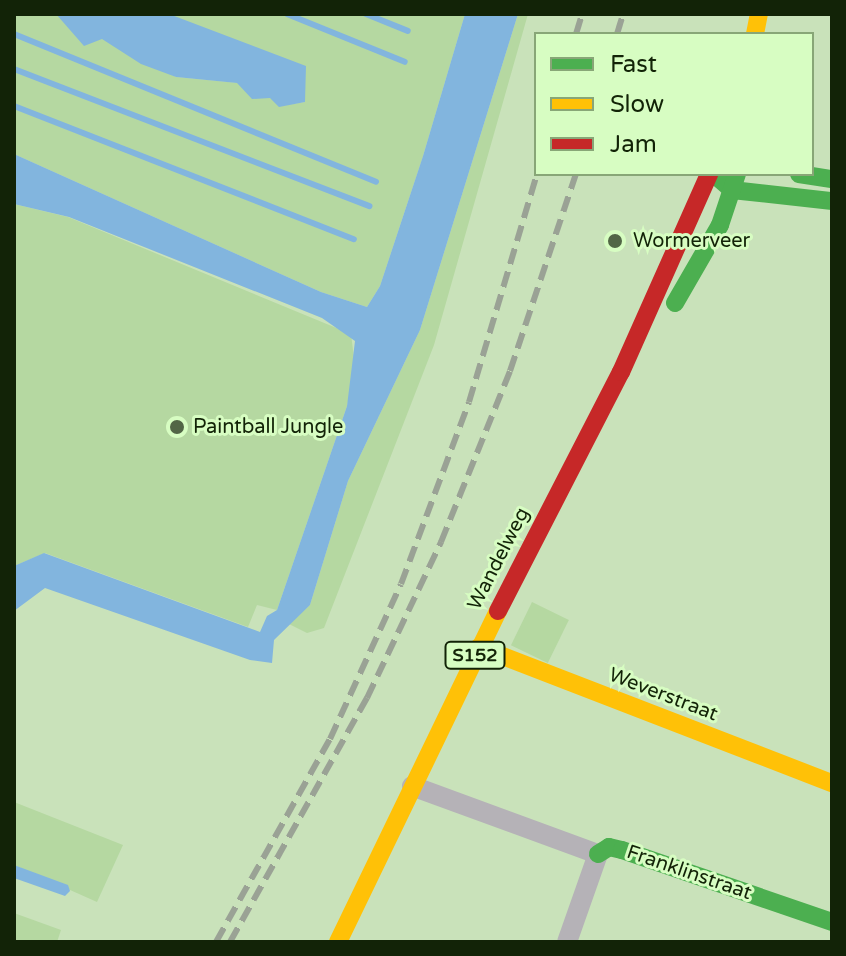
<!DOCTYPE html>
<html>
<head>
<meta charset="utf-8">
<style>
	body { margin:0 }
	#map { position:relative; width:846px; height:956px; overflow:hidden; background:#c9e2ba; font-family:"Varela Round",sans-serif }
	div>[style] { position:absolute }
	.green>* { inset:0; background:#b5d8a1; transform-origin:0 0 }
	.water>* { inset:0; background:#82b5de }
	.stream>* { height:6px; margin:-3px; padding:0 3px; transform-origin:3px; border-radius:3px; background:#82b5de }
	.street>* { height:20px; margin:-10px; padding:0 10px; transform-origin:10px; border-radius:10px; background:#b5b2b7 }
	.fast>* { height:18px; margin:-9px; padding:0 9px; transform-origin:9px; border-radius:9px; background:#4caf50 }
	.slow>* { height:18px; margin:-9px; padding:0 9px; transform-origin:9px; border-radius:9px; background:#ffc107 }
	.jam>* { height:18px; margin:-9px; padding:0 9px; transform-origin:9px; border-radius:9px; background:#c62828 }
	.rail>* { height:6px; margin-top:-3px; transform-origin:0; background:repeating-linear-gradient(90deg,#9aa295 0 16px,transparent 0 24px) }
	.dots>* { width:22px; height:22px; translate:-50% -50%; box-sizing:border-box; border:4px solid #d7fdc2; border-radius:50% }
	span { translate:-50% -50%; white-space:nowrap; text-align:center; line-height:1.15; -webkit-text-stroke:6px #d7fdc2; paint-order:stroke }
	.shield-label span { padding:2px 6px; background:#d7fdc2; border:2px solid; border-radius:6px; -webkit-text-stroke-width:0 }
	.shield-label { font-size:18px; color:#122307; font-weight:700 }
	.poi-label { font-size:20px; color:#122307 }
	.left { translate:0 -50%; text-align:left }
	.street-label { font-size:20px; color:#122307 }
	.frame { position:absolute; inset:0; border:16px solid #122307; pointer-events:none }
	.legend { position:absolute; left:534px; top:32px; width:280px; height:144px; box-sizing:border-box; background:#d7fdc2; border:2px solid #88a677; margin:0; padding:10px 14px; list-style:none; font-size:24px; color:#122307 }
	.legend li { display:flex; align-items:center; gap:16px; height:40px }
	.legend b { width:40px; border:2px solid #88a677 }
</style>
</head>
<body>
<div id="map">
	<div class="green">
		<i style="clip-path:polygon(14px 14px,56px 14px,176px 77px,238px 83px,293px 104px,305px 102px,305px 81px,169px 14px,465px 14px,423px 156px,380px 286px,367px 307px,321px 292px,14px 154px)"></i>
		<i style="clip-path:polygon(518px 14px,528px 14px,434px 345px,324px 628px,307px 633px,289px 624px,310px 605px,348px 481px,420px 330px)"></i>
		<i style="clip-path:polygon(14px 204px,68px 217px,351px 334px,355px 366px,347px 406px,277px 610px,257px 605px,248px 627px,45px 553px,14px 566px)"></i>
		<i style="left:532px;top:602px;width:41px;height:48px;rotate:26deg"></i>
		<i style="clip-path:polygon(14px 802px,123px 845px,97px 902px,14px 865px)"></i>
		<i style="clip-path:polygon(14px 913px,61px 930px,57px 942px,14px 942px)"></i>
	</div>
	<div class="water">
		<i style="clip-path:polygon(56px 14px,169px 14px,306px 66px,305px 102px,279px 107px,270px 98px,252px 99px,237px 83px,176px 77px,141px 64px,102px 39px,84px 46px)"></i>
		<i style="clip-path:polygon(465px 14px,518px 14px,420px 330px,348px 481px,310px 605px,274px 640px,272px 663px,250px 660px,45px 588px,14px 611px,14px 566px,44px 553px,260px 632px,267px 616px,277px 610px,347px 406px,355px 341px,322px 318px,69px 217px,14px 204px,14px 154px,321px 292px,367px 307px,380px 286px,423px 156px)"></i>
		<i style="clip-path:polygon(14px 865px,68px 885px,70px 891px,65px 896px,14px 878px)"></i>
	</div>
	<div class="stream">
		<i style="left:287px;top:14px;width:127px;rotate:22.1deg"></i>
		<i style="left:366px;top:14px;width:45px;rotate:22deg"></i>
		<i style="left:14px;top:34px;width:391px;rotate:22.2deg"></i>
		<i style="left:14px;top:69px;width:381px;rotate:21.1deg"></i>
		<i style="left:14px;top:106px;width:365px;rotate:21.4deg"></i>
	</div>
	<div class="street">
		<i style="left:412px;top:786px;width:198px;rotate:20.1deg"></i>
		<i style="left:598px;top:854px;width:93px;rotate:109.4deg"></i>
	</div>
	<div class="fast">
		<i style="left:799px;top:174px;width:33px;rotate:9deg"></i>
		<i style="left:716px;top:176px;width:21px;rotate:41deg"></i>
		<i style="left:732px;top:190px;width:101px;rotate:6.3deg"></i>
		<i style="left:675px;top:303px;width:90px;rotate:-60deg"></i>
		<i style="left:720px;top:225px;width:54px;rotate:-71.6deg"></i>
		<i style="left:598px;top:854px;width:13px;rotate:-32deg"></i>
		<i style="left:609px;top:847px;width:13px;rotate:13deg"></i>
		<i style="left:622px;top:850px;width:222px;rotate:18.9deg"></i>
	</div>
	<div class="slow">
		<i style="left:755px;top:34px;width:20px;rotate:-79deg"></i>
		<i style="left:479px;top:647px;width:378px;rotate:21.1deg"></i>
		<i style="left:338px;top:942px;width:368px;rotate:-64.2deg"></i>
	</div>
	<div class="jam">
		<i style="left:498px;top:611px;width:269px;rotate:-62.8deg"></i>
		<i style="left:621px;top:372px;width:217px;rotate:-66deg"></i>
	</div>
	<div class="rail">
		<i style="left:576px;top:34px;width:21px;rotate:-73deg"></i>
		<i style="left:617px;top:34px;width:21px;rotate:-73deg"></i>
		<i style="left:216px;top:942px;width:233px;rotate:-60.7deg"></i>
		<i style="left:330px;top:739px;width:170px;rotate:-65.4deg"></i>
		<i style="left:401px;top:584px;width:194px;rotate:-69.5deg"></i>
		<i style="left:469px;top:402px;width:238px;rotate:-73.4deg"></i>
		<i style="left:230px;top:942px;width:280px;rotate:-60.7deg"></i>
		<i style="left:367px;top:698px;width:173px;rotate:-64.6deg"></i>
		<i style="left:441px;top:542px;width:184px;rotate:-68deg"></i>
		<i style="left:510px;top:371px;width:208px;rotate:-71.5deg"></i>
	</div>
	<div class="dots">
		<i style="left:615px;top:241px;background:#526646"></i>
		<i style="left:177px;top:427px;background:#526646"></i>
	</div>
	<div class="shield-label">
		<span style="left:475px;top:655px">S152</span>
	</div>
	<div class="poi-label">
		<span class="left" style="left:633px;top:241px">Wormerveer</span>
		<span class="left" style="left:193px;top:427px">Paintball Jungle</span>
	</div>
	<div class="street-label">
		<span style="left:499px;top:559px;rotate:-63deg">Wandelweg</span>
		<span style="left:663px;top:695px;rotate:21deg">Weverstraat</span>
		<span style="left:689px;top:873px;rotate:19deg">Franklinstraat</span>
	</div>
	<div class="frame"></div>
	<ul class="legend">
	<li><b style="height:10px;background:#4caf50"></b>Fast</li>
	<li><b style="height:10px;background:#ffc107"></b>Slow</li>
	<li><b style="height:10px;background:#c62828"></b>Jam</li>
	</ul>
</div>
</body>
</html>
